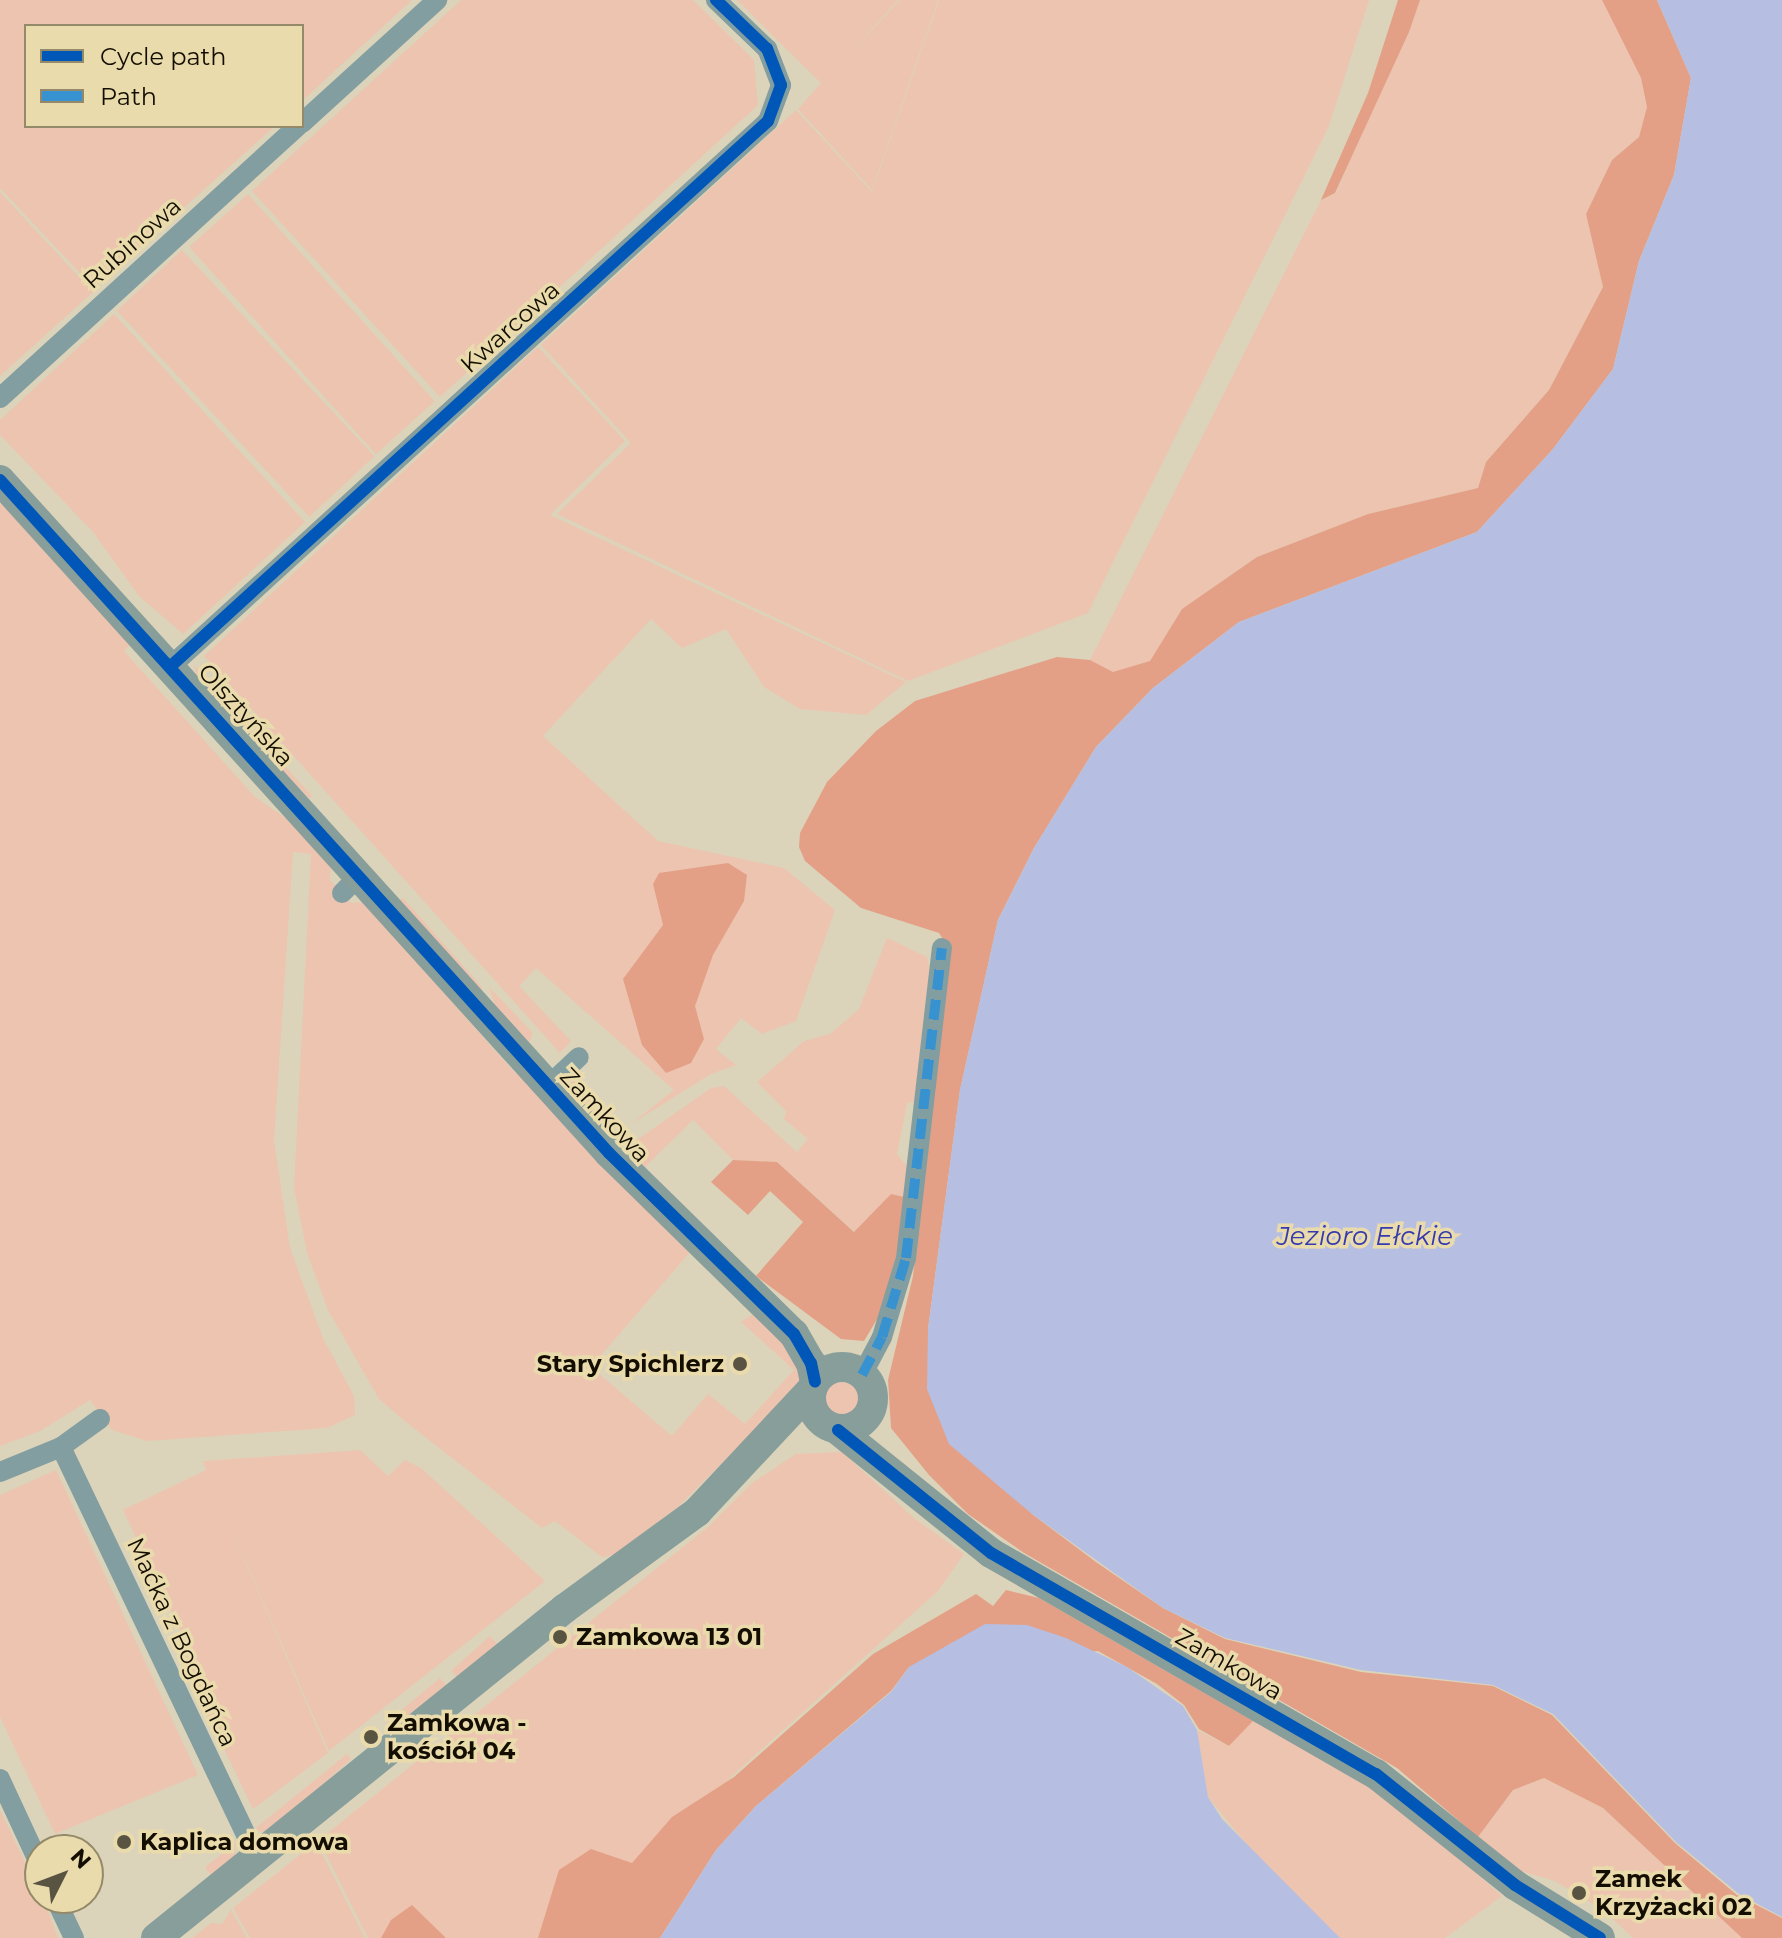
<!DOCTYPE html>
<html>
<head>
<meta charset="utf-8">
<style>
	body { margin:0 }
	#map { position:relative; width:1782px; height:1938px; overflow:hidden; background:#dcd4ba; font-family:Montserrat,sans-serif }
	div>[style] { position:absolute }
	.green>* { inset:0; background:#ecc4b0; transform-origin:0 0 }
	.round { border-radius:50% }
	.forest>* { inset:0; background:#e4a086 }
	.water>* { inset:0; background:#b6bee2 }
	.street>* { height:20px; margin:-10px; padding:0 10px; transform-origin:10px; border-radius:10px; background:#839ea0 }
	.secondary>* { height:30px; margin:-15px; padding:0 15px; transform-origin:15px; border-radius:15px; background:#889e9b }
	.secondary>.ring { margin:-15px; padding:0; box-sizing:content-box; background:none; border:30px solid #889e9b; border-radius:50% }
	.quiet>* { height:10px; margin-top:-5px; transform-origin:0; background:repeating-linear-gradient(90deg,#3892d0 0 20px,transparent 0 30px) }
	.cycleway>* { height:12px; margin:-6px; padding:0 6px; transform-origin:6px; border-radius:6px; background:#0057b8 }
	.dots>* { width:22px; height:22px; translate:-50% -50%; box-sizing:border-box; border:4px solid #eadbac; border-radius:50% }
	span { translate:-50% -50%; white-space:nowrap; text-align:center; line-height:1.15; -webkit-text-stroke:7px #eadbac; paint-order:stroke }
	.street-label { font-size:24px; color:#130e01 }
	.poi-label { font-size:24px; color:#130e01; font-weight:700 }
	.right { translate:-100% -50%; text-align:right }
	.left { translate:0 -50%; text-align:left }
	.water-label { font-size:26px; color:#353aae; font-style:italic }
	.legend { position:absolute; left:24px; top:24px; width:280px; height:104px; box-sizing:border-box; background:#eadbac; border:2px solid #948968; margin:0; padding:10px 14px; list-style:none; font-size:24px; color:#130e01 }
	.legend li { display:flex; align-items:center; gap:16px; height:40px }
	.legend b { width:40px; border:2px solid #948968 }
	.north { position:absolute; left:24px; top:1834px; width:80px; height:80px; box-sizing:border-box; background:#eadbac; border:2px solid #948968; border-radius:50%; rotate:48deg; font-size:22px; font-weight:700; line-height:32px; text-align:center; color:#130e01 }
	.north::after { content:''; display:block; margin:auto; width:28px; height:36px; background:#595342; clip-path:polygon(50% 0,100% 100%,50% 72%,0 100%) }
</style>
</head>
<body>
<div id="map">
	<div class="green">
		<i style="clip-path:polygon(0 0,412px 0,302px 101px,302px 26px,26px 26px,26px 126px,275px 126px,94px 288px,0 188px)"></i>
		<i style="clip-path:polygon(461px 0,693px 0,754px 60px,758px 105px,440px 397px,252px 191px)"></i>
		<i style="clip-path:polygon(737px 0,898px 0,843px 60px,900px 0,938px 0,872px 190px,798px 109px,821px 83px)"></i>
		<i style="clip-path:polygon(939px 0,1369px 0,1329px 126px,1088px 613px,908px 681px,557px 514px,631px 443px,541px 345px,796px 110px,872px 192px)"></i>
		<i style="clip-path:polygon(1420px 0,1602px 0,1641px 78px,1647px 107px,1639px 137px,1612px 160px,1586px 214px,1603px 287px,1549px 390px,1486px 462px,1478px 488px,1368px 514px,1257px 557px,1182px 609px,1150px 661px,1113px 673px,1090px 660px,1321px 200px,1336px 193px)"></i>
		<i style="clip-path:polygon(0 192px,93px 292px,0 376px)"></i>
		<i style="left:248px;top:194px;width:279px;height:79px;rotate:48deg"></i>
		<i style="left:182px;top:250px;width:282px;height:89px;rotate:47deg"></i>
		<i style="clip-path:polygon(114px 314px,305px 522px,183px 634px,139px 596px,93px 532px,0 435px,0 420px)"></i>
		<i style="clip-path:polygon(538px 347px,625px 441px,550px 515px,906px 682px,866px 715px,800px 709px,764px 687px,726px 629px,682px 648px,651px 619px,543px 736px,658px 841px,784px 868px,835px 910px,796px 1021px,762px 1034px,741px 1018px,716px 1049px,736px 1065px,711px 1074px,631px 1124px,674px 1090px,536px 968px,519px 986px,571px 1041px,560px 1053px,204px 656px)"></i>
		<i style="clip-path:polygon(0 495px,135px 640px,124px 651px,255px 797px,290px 821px,331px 866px,330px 880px,351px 903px,363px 902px,515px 1073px,521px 1069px,691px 1251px,591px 1367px,672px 1436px,708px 1394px,745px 1424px,794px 1370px,741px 1322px,753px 1314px,786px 1338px,802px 1378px,797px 1388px,677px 1508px,614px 1555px,602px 1557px,555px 1521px,542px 1528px,407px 1423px,379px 1399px,328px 1310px,307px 1253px,294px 1188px,311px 854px,293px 852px,274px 1141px,290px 1248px,323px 1338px,354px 1396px,355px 1415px,327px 1428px,147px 1441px,112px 1430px,90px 1400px,40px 1431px,0 1446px)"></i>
		<i style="clip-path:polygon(194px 665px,312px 796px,309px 798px,198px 681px)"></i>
		<i style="clip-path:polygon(403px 898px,481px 986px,483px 992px,400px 900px)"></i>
		<i style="clip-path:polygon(887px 938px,927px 957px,931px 975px,920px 1100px,907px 1103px,897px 1154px,910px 1170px,909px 1198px,891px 1194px,855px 1232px,777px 1162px,733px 1160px,693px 1120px,643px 1169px,629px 1152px,634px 1142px,711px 1088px,724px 1086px,797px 1152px,808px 1139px,784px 1119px,786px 1111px,757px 1082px,804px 1041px,830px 1034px,859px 1009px)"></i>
		<i style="clip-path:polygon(489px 987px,533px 1033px,527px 1047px,498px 1015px)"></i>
		<i style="clip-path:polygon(572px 1077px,585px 1092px,606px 1131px,569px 1093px)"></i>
		<i class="round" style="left:825px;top:1382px;width:34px;height:34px"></i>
		<i style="clip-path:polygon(360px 1450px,388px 1476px,405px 1460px,421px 1468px,545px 1581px,329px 1751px,214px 1490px,328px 1753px,253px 1809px,181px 1660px,192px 1654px,123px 1510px,206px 1470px,203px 1461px)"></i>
		<i style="clip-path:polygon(842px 1452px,914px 1518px,964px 1554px,938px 1591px,732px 1776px,589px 1938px,368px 1938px,319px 1840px,709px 1526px,752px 1483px,796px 1454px)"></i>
		<i style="clip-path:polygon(56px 1470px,198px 1775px,55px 1834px,0 1717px,0 1495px)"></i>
		<i style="left:490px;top:1636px;width:15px;height:52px;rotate:48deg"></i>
		<i style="clip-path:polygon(440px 1678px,450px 1689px,390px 1728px,386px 1723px)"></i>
		<i style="clip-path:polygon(1253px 1721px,1385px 1794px,1502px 1896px,1445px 1938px,1340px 1938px,1271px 1874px,1208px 1797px,1197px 1730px,1229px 1746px)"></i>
		<i style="clip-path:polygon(347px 1754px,351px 1759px,269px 1833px,253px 1830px)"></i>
		<i style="clip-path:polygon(1544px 1778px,1603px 1808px,1742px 1938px,1633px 1938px,1603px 1910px,1555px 1881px,1521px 1871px,1478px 1837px,1513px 1790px)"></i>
		<i style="clip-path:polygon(0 1810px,47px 1908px,58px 1938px,0 1938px)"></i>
		<i style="clip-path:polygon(316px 1842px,365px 1938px,250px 1938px,233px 1908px)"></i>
		<i style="clip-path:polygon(235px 1844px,235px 1856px,213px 1878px,205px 1867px)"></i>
		<i style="clip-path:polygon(231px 1910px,247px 1938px,192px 1938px,211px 1923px,222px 1924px)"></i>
	</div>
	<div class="forest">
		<i style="clip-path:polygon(1398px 0,1420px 0,1409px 32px,1335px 193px,1321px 200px,1368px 93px)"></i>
		<i style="clip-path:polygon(1602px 0,1657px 0,1691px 78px,1674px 175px,1639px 261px,1613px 369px,1553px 449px,1477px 532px,1239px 622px,1153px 688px,1096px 747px,1034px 848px,998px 920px,960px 1090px,928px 1329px,1032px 1514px,1096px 1562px,1163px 1608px,1225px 1639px,1361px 1672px,1493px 1686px,1552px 1715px,1675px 1843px,1737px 1895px,1782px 1918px,1782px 1938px,1742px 1938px,1603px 1808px,1544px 1778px,1513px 1790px,1478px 1837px,1397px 1768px,1024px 1553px,968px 1514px,929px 1475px,891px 1428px,888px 1380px,913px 1276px,951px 951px,939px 933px,861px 908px,805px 861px,799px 847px,800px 833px,827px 782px,876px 731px,915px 701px,1057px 657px,1090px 660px,1113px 672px,1150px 661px,1182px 609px,1257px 557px,1368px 514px,1478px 488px,1486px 462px,1549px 390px,1603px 287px,1586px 214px,1612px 160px,1639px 137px,1647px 107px,1641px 78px)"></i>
		<i style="clip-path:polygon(728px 863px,747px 875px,744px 901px,713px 955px,695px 1006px,704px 1039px,691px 1063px,666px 1073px,642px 1045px,623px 979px,663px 925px,653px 884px,659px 873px)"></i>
		<i style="clip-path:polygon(733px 1160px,777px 1162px,854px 1232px,891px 1194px,909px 1198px,885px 1306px,864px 1341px,841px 1339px,756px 1276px,803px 1222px,770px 1191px,748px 1215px,711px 1182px)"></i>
		<i style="clip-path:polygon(1006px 1590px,1039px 1598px,1253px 1721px,1229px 1746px,1199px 1729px,1184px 1705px,1157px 1684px,1098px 1651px,909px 1667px,891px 1691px,756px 1806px,716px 1850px,660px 1938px,538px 1938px,559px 1870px,591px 1849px,632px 1863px,672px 1817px,734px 1777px,873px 1654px,976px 1594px,993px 1606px)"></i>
		<i style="clip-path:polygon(412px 1905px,446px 1938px,381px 1938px,391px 1920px)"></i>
	</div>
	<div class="water">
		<i style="clip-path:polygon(1657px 0,1782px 0,1782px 1917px,1739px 1894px,1676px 1842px,1553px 1714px,1493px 1685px,1361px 1670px,1225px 1638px,1163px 1608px,1032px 1514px,949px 1444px,927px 1389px,928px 1329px,960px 1090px,998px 920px,1034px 848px,1096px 747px,1153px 688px,1239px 622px,1477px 532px,1553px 449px,1613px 369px,1639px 261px,1674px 175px,1691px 78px)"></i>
		<i style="clip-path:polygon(985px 1624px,1027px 1625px,1066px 1638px,1127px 1667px,1183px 1706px,1197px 1730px,1208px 1797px,1222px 1819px,1340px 1938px,660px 1938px,716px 1850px,756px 1806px,891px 1692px,909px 1667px)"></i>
	</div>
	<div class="street">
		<i style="left:302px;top:123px;width:183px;rotate:-42.3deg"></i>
		<i style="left:0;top:398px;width:403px;rotate:-42.4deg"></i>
		<i style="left:171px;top:666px;width:808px;rotate:-42.39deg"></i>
		<i style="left:768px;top:121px;width:38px;rotate:-70deg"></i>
		<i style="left:781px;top:85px;width:39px;rotate:-111deg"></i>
		<i style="left:767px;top:49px;width:71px;rotate:-136.1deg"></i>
		<i style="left:342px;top:893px;width:25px;rotate:-45deg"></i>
		<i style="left:548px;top:1086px;width:42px;rotate:-43.1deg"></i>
		<i style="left:862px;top:1375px;width:43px;rotate:-62.2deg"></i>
		<i style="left:882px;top:1337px;width:83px;rotate:-73.1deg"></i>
		<i style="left:906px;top:1258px;width:312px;rotate:-83.4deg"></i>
		<i style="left:61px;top:1447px;width:455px;rotate:64.5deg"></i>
		<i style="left:0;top:1472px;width:66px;rotate:-22.3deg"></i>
		<i style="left:61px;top:1447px;width:48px;rotate:-35.7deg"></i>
		<i style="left:0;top:1779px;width:95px;rotate:65.1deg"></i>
		<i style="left:55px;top:1898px;width:44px;rotate:64.6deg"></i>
	</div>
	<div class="secondary">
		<i style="left:0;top:480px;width:908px;rotate:47.86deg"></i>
		<i style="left:609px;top:1153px;width:259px;rotate:44.4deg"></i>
		<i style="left:794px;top:1334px;width:34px;rotate:60deg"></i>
		<i style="left:811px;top:1363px;width:19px;rotate:78deg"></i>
		<i class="ring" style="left:811px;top:1367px;width:32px;height:32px"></i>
		<i style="left:838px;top:1430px;width:196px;rotate:38.8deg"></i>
		<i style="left:991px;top:1553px;width:444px;rotate:29.9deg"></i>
		<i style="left:1376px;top:1774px;width:178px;rotate:38.6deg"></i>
		<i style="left:1515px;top:1885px;width:100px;rotate:31.9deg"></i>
		<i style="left:156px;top:1938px;width:524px;rotate:-38.88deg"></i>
		<i style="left:564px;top:1609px;width:165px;rotate:-36.1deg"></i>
		<i style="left:697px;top:1512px;width:167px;rotate:-46.9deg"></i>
	</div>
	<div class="quiet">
		<i style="left:862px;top:1375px;width:43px;rotate:-62.2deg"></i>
		<i style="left:882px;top:1337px;width:83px;rotate:-73.1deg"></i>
		<i style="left:906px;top:1258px;width:312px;rotate:-83.4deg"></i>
	</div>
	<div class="cycleway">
		<i style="left:0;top:480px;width:908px;rotate:47.86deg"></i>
		<i style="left:609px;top:1153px;width:259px;rotate:44.4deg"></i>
		<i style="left:794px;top:1334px;width:34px;rotate:60deg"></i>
		<i style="left:811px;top:1363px;width:19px;rotate:78deg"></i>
		<i style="left:171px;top:666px;width:808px;rotate:-42.39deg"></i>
		<i style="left:768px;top:121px;width:38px;rotate:-70deg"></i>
		<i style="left:781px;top:85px;width:39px;rotate:-111deg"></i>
		<i style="left:767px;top:49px;width:71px;rotate:-136.1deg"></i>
		<i style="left:838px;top:1430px;width:196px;rotate:38.8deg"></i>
		<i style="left:991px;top:1553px;width:444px;rotate:29.9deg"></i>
		<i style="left:1376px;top:1774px;width:178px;rotate:38.6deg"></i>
		<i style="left:1515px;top:1885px;width:100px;rotate:31.9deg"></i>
	</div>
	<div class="dots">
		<i style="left:740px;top:1364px;background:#595342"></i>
		<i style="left:560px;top:1637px;background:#595342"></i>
		<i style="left:371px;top:1737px;background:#595342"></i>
		<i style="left:124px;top:1842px;background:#595342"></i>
		<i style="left:1579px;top:1893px;background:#595342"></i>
	</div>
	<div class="street-label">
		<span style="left:132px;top:243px;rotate:-42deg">Rubinowa</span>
		<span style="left:510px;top:327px;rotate:-42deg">Kwarcowa</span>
		<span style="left:246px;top:715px;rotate:48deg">Olsztyńska</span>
		<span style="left:605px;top:1115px;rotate:47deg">Zamkowa</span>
		<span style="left:182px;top:1642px;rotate:65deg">Maćka z Bogdańca</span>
		<span style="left:1229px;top:1664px;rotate:30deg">Zamkowa</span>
	</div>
	<div class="poi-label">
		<span class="right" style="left:724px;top:1364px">Stary Spichlerz</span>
		<span class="left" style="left:576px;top:1637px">Zamkowa 13 01</span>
		<span class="left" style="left:387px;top:1737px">Zamkowa -<br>kościół 04</span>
		<span class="left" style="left:140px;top:1842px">Kaplica domowa</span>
		<span class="left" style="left:1595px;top:1893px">Zamek<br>Krzyżacki 02</span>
	</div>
	<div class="water-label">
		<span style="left:1365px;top:1237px">Jezioro Ełckie</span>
	</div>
	<ul class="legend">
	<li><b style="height:10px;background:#0057b8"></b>Cycle path</li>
	<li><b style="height:10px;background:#3892d0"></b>Path</li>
	</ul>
	<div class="north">N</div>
</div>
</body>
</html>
